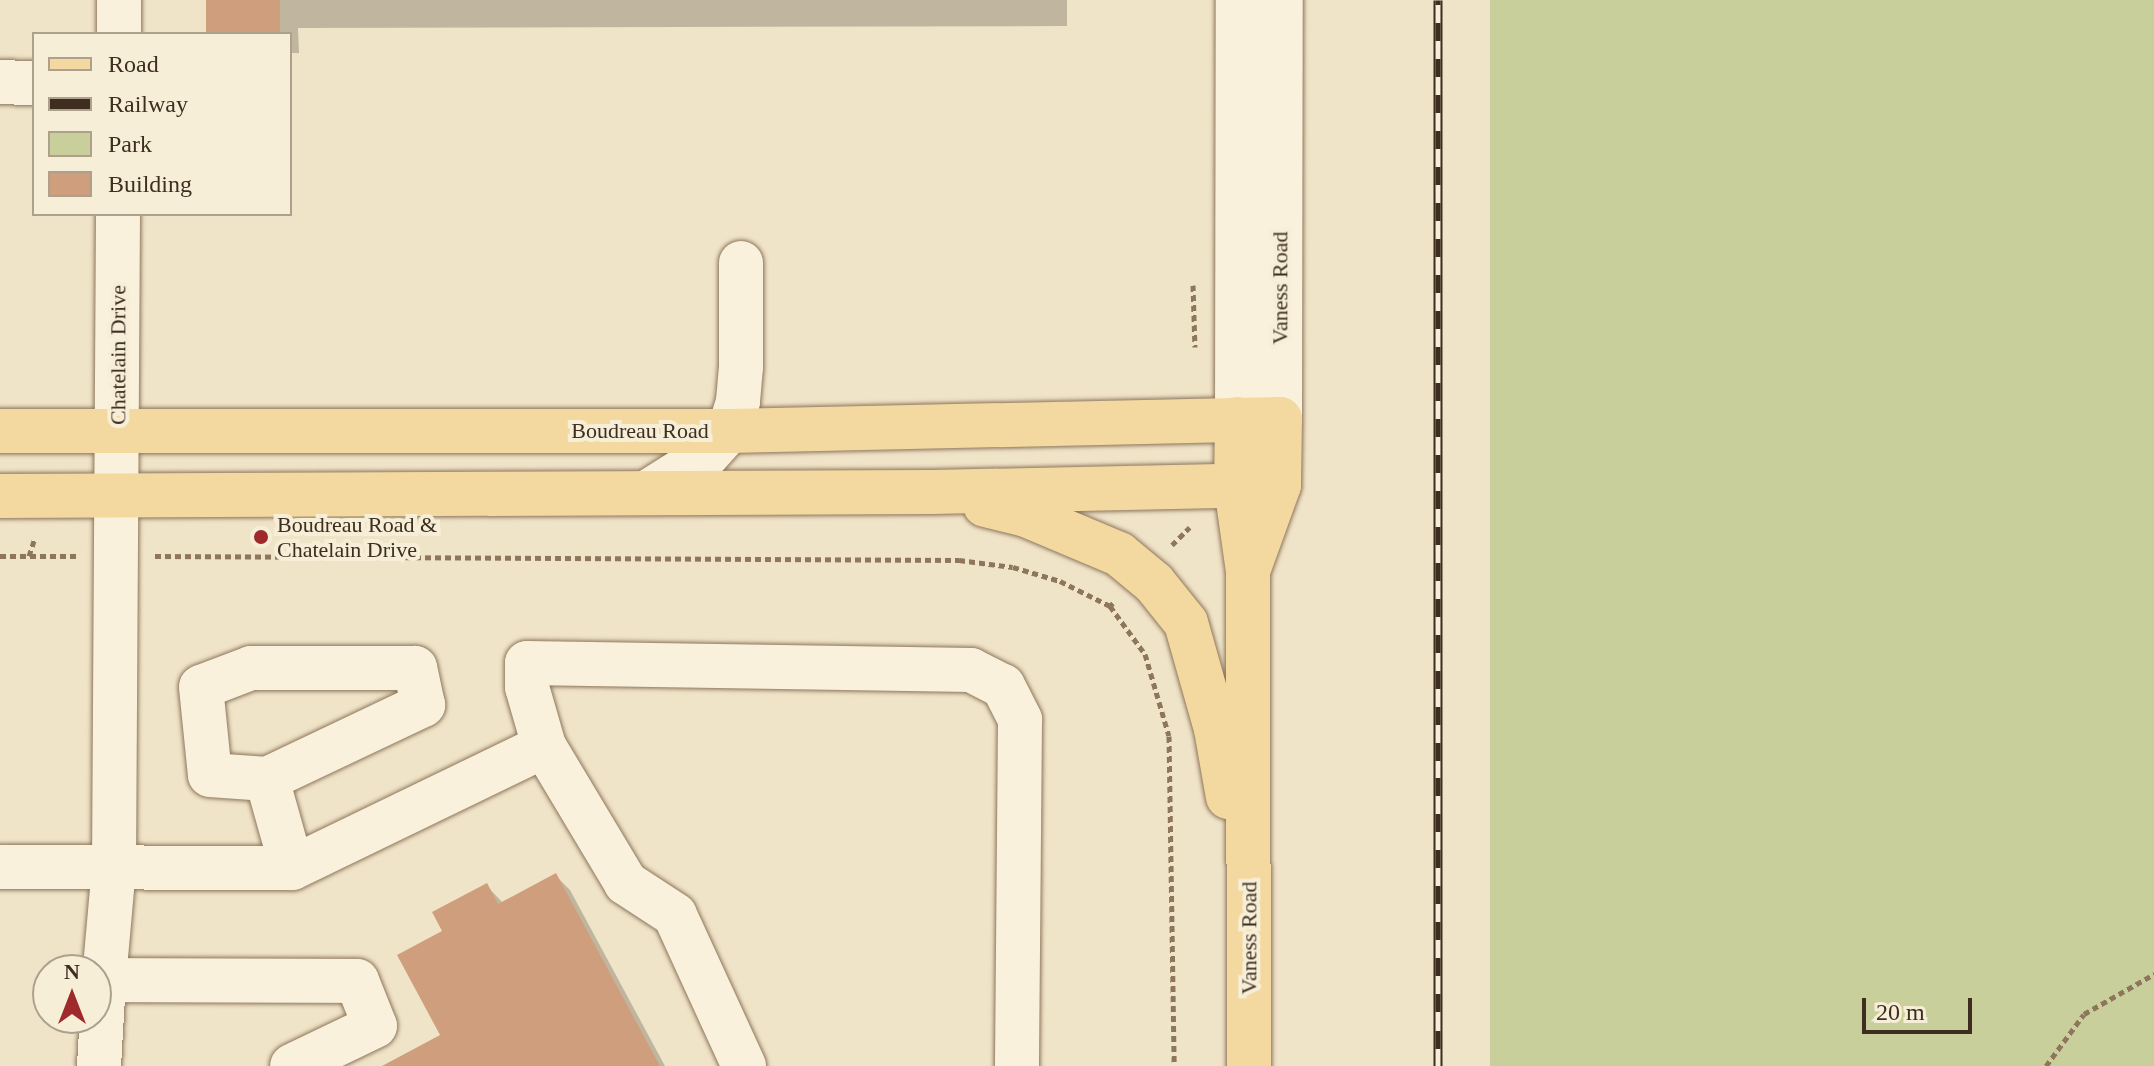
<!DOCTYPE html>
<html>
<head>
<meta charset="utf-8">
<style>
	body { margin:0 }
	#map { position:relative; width:2154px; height:1066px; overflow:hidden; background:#f0e4c8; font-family:Georgia,serif }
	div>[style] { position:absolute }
	.green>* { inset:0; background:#c9cf9b; transform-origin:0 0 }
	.shadow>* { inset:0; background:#0003 }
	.building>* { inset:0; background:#cf9f7d; transform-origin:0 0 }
	.path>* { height:5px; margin-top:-2.5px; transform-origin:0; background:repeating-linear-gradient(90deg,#8d765c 0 6px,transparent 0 10px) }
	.roads { filter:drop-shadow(0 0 2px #8d765c) drop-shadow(0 0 2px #8d765c) }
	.minor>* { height:44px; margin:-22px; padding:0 22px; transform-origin:22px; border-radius:22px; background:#faf1dc }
	.major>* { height:44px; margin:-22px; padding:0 22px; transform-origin:22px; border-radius:22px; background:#f3d9a0 }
	.rail>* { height:9px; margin-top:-4.5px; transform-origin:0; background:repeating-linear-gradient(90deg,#f7eed8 0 18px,#3d2e20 0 36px); box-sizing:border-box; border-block:2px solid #3d2e20 }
	.dots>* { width:22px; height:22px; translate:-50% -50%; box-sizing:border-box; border:4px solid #f7eed8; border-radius:50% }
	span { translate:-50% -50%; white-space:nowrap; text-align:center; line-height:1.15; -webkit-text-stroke:8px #f7eed8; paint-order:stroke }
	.street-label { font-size:22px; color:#3d2e20 }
	.poi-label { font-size:22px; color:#3d2e20 }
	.left { translate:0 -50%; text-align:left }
	.legend { position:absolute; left:32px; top:32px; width:260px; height:184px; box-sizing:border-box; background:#f7eed8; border:2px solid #ada18e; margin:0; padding:10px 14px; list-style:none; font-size:24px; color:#3d2e20 }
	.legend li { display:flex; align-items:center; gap:16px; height:40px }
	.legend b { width:40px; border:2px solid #ada18e }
	.north { position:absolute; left:32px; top:954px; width:80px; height:80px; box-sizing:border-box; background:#f7eed8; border:2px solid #ada18e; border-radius:50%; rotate:0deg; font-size:22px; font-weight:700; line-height:32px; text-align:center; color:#3d2e20 }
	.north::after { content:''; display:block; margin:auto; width:28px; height:36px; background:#9e2a2b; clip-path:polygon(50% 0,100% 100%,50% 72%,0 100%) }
	.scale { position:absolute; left:1862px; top:998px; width:110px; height:36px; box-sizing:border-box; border:4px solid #3d2e20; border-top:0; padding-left:10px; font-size:24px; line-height:28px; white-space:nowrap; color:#3d2e20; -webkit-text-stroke:6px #f7eed8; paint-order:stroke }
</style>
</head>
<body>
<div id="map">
	<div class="green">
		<i style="left:1490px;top:0;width:664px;height:1066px"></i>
	</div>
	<div class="shadow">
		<i style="clip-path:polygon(208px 0,1067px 0,1067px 26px,298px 28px,299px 53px,290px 53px,290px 34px,208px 34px)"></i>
		<i style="clip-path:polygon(555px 875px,570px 890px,665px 1066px,386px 1066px,443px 1036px,445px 932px,486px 885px,503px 903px)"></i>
	</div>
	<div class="building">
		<i style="left:206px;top:0;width:74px;height:34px"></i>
		<i style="clip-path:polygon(556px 873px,660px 1066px,382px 1066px,440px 1035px,397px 955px,442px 931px,432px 912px,487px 883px,498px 904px)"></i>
	</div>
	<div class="path">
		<i style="left:1193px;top:285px;width:62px;rotate:88.2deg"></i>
		<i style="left:1172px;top:545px;width:25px;rotate:-45deg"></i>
		<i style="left:0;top:556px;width:77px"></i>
		<i style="left:29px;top:556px;width:19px;rotate:-72deg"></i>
		<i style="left:155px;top:556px;width:804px;rotate:0.29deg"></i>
		<i style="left:959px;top:560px;width:54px;rotate:7.4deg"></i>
		<i style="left:1013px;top:567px;width:49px;rotate:16.6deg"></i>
		<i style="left:1060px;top:581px;width:56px;rotate:26.6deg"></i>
		<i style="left:1113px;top:603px;width:4px;rotate:135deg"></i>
		<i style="left:1110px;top:606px;width:59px;rotate:53.9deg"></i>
		<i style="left:1145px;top:654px;width:85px;rotate:73.7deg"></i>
		<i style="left:1169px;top:736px;width:330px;rotate:89.1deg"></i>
		<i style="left:2046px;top:1066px;width:64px;rotate:-53.8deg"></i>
		<i style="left:2084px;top:1014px;width:81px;rotate:-29.7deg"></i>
	</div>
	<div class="roads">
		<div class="minor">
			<i style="left:119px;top:34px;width:34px;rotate:-90deg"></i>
			<i style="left:0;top:82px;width:34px;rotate:2deg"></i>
			<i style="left:118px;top:214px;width:653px;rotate:90.35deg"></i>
			<i style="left:114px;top:867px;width:113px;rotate:95.1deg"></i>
			<i style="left:104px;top:980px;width:253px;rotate:0.2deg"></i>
			<i style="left:357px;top:981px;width:48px;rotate:68.2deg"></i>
			<i style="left:375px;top:1026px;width:92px;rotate:154.3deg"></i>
			<i style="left:1237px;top:419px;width:419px;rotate:-89.9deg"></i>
			<i style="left:1280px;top:419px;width:419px;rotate:-89.9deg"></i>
			<i style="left:646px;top:493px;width:73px;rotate:-32.2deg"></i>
			<i style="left:708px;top:454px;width:31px;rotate:-48deg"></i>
			<i style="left:729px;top:431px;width:31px;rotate:-73deg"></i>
			<i style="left:738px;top:401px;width:34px;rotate:-85deg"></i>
			<i style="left:741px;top:367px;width:104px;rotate:-90deg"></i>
			<i style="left:267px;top:779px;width:173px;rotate:-25.4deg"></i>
			<i style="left:423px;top:705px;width:38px;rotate:-102deg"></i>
			<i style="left:415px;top:668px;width:164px;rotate:180deg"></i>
			<i style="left:251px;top:668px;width:53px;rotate:159.2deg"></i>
			<i style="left:201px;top:687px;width:88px;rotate:84.2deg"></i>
			<i style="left:210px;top:775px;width:57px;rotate:4deg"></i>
			<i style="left:267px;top:779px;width:92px;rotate:74.3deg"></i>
			<i style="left:0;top:867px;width:292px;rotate:0.2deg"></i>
			<i style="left:292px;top:868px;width:280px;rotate:-25.8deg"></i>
			<i style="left:99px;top:1066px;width:86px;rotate:-86.7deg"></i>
			<i style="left:744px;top:1066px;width:166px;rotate:-114.6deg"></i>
			<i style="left:675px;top:915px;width:59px;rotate:-146.9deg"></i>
			<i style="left:626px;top:883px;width:160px;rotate:-120.9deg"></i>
			<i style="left:544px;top:746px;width:61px;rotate:-106.1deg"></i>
			<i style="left:527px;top:687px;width:24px;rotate:-90deg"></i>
			<i style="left:527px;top:663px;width:444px;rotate:0.9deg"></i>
			<i style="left:971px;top:670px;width:36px;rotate:27deg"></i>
			<i style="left:1003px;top:686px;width:38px;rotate:63deg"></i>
			<i style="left:1020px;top:720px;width:346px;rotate:90.5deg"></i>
		</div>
		<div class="major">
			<i style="left:1237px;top:419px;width:68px;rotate:90.8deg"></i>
			<i style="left:1236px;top:487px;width:85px;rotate:81.9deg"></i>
			<i style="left:1248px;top:571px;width:495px;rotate:89.9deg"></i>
			<i style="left:0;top:431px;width:729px"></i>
			<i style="left:729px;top:431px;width:551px;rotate:-1.25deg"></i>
			<i style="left:1280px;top:419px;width:66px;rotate:90.9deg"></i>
			<i style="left:1279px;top:485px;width:91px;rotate:109.8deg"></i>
			<i style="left:0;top:496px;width:932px;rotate:-0.25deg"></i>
			<i style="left:932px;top:492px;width:347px;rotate:-1.2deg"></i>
			<i style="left:985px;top:505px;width:42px;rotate:13.7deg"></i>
			<i style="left:1026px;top:515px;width:101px;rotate:22.8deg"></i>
			<i style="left:1119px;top:554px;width:45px;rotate:39.6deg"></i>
			<i style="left:1154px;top:583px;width:51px;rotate:51.3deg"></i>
			<i style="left:1186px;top:623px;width:110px;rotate:74.2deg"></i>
			<i style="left:1216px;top:729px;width:69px;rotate:80deg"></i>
		</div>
	</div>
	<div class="rail">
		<i style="left:1438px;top:1066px;width:1066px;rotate:-90deg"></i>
	</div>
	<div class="dots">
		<i style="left:261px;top:537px;background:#9e2a2b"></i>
	</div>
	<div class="street-label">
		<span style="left:1280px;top:288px;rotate:-90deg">Vaness Road</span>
		<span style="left:118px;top:355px;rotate:-90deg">Chatelain Drive</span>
		<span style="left:640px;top:431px">Boudreau Road</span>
		<span style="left:1249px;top:938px;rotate:-90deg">Vaness Road</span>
	</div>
	<div class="poi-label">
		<span class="left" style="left:277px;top:537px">Boudreau Road &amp;<br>Chatelain Drive</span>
	</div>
	<ul class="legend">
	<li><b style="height:10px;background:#f3d9a0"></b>Road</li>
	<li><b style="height:10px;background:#3d2e20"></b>Railway</li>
	<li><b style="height:22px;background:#c9cf9b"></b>Park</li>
	<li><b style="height:22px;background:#cf9f7d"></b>Building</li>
	</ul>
	<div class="north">N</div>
	<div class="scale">20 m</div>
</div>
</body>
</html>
